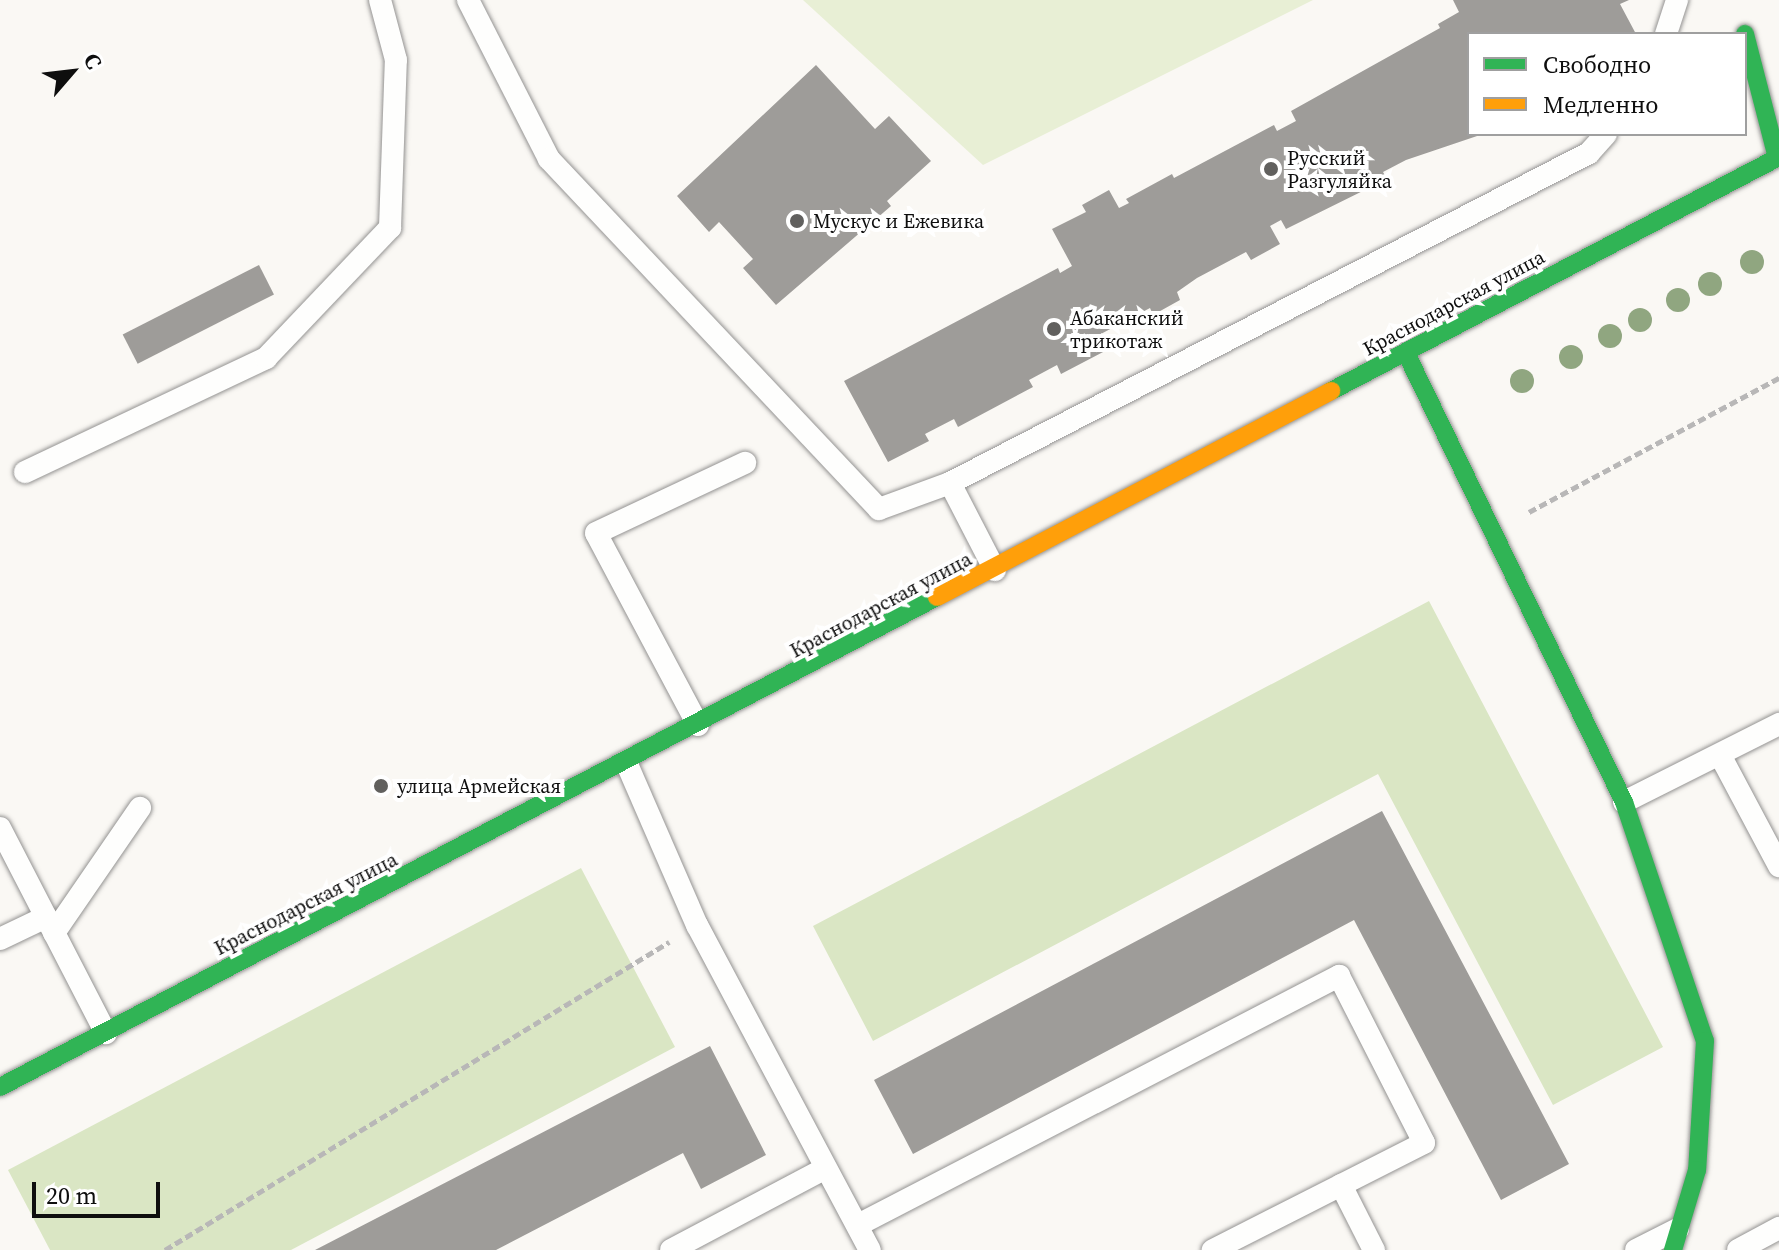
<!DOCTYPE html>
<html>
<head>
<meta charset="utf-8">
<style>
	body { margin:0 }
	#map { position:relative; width:1779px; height:1250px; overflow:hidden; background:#faf8f4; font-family:"Source Serif 4",serif }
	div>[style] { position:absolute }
	.green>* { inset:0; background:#e8efd5 }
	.forest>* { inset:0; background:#dae6c4 }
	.building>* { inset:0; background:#9e9c99; transform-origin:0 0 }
	.path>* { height:5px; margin-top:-2.5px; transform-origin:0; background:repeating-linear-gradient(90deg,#b8b7b7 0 8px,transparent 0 12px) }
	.roads { filter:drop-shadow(0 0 2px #949392) drop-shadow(0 0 2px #949392) }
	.lane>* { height:22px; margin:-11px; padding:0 11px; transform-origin:11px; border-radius:11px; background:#fefefd }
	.fast>* { height:18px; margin:-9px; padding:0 9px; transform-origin:9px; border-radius:9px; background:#30b455 }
	.slow>* { height:18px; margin:-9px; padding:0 9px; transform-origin:9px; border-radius:9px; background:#ff9f0a }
	.trees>* { width:24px; height:24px; margin:-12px; border-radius:50%; background:#90a680 }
	.dots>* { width:22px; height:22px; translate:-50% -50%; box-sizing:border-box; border:4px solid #fff; border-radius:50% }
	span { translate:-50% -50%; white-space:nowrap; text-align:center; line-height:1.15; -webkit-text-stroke:8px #fff; paint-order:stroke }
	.poi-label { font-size:20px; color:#0e0e0e }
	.left { translate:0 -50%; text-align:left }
	.street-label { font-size:20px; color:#0e0e0e }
	.legend { position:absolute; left:1467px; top:32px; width:280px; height:104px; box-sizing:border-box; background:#fff; border:2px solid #9f9f9f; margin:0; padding:10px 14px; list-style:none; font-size:24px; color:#0e0e0e }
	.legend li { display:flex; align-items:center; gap:16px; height:40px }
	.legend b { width:40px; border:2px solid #9f9f9f }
	.north { position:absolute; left:32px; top:32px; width:80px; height:80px; -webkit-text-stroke:6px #fff; paint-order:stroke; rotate:62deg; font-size:22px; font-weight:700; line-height:32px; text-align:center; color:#0e0e0e }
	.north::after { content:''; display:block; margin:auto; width:28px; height:36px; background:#0e0e0e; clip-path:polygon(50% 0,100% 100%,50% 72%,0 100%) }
	.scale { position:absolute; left:32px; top:1182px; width:128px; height:36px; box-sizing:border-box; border:4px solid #0e0e0e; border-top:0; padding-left:10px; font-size:24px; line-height:28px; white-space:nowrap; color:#0e0e0e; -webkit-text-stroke:6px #fff; paint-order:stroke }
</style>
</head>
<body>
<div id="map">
	<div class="green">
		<i style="clip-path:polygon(803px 0,1313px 0,983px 165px)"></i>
	</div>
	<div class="forest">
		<i style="clip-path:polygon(1429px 601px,1663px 1047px,1553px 1105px,1378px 774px,873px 1041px,813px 926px)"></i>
		<i style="clip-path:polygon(581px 868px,675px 1047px,291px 1250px,50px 1250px,8px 1170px)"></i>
	</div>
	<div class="building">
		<i style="clip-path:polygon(1453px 0,1629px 0,1620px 4px,1636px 34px,1469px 34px,1469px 134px,1483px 134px,1406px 160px,1383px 172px,1387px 179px,1286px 229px,1281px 220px,1270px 226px,1280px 244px,1251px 260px,1246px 252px,1197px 278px,1177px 292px,1180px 300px,1153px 315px,1150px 308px,1097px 336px,1105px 351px,1061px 374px,1057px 365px,1029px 380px,1033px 387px,958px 427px,954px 419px,925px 434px,929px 441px,888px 462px,844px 381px,1058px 268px,1060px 273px,1072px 266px,1052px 229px,1086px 212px,1082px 205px,1109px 190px,1119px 208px,1129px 203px,1126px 199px,1172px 174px,1174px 178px,1274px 125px,1277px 131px,1296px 121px,1291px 111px,1440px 28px,1438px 24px,1459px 12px)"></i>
		<i style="clip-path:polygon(816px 65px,875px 129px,889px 116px,931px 161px,887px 201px,891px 206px,776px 305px,743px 268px,753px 259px,719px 222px,709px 232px,677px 196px)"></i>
		<i style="left:259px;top:265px;width:33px;height:153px;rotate:63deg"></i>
		<i style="clip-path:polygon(1382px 811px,1569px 1164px,1501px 1200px,1354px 920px,913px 1154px,874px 1080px)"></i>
		<i style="clip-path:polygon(710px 1046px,766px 1155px,701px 1189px,683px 1153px,496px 1250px,315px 1250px)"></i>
	</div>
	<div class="path">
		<i style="left:1529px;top:512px;width:284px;rotate:-28.2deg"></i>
		<i style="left:165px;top:1250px;width:591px;rotate:-31.43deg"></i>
	</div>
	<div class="roads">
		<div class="lane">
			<i style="left:468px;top:0;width:178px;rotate:63deg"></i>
			<i style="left:549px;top:159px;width:481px;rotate:46.7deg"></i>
			<i style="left:879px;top:509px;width:76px;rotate:-20.1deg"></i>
			<i style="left:950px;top:483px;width:719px;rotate:-27.31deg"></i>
			<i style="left:1589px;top:153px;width:25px;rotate:-48deg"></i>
			<i style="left:1666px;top:34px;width:36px;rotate:-72deg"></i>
			<i style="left:25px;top:472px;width:267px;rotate:-25.3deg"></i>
			<i style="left:266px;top:358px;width:180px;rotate:-46.4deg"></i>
			<i style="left:390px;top:228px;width:168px;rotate:-88deg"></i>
			<i style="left:396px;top:60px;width:62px;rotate:-104.9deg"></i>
			<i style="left:950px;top:483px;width:98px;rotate:62.7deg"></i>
			<i style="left:698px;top:725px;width:217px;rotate:-118deg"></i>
			<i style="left:596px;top:533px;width:165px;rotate:-25.2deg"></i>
			<i style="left:1720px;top:755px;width:126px;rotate:62deg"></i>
			<i style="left:626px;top:762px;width:178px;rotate:66.5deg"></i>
			<i style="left:697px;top:925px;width:368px;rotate:62deg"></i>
			<i style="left:1624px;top:802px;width:174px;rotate:-26.7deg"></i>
			<i style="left:0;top:828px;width:231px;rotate:62.7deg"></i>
			<i style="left:54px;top:933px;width:152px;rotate:-55.5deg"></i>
			<i style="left:0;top:939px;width:51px;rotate:-25.6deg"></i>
			<i style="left:1341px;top:1185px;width:73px;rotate:63.1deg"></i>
			<i style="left:858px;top:1225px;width:542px;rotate:-27.37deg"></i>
			<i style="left:1339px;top:976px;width:187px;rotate:63deg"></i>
			<i style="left:1424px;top:1143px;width:237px;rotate:153.1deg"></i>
			<i style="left:671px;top:1250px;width:175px;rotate:-27.9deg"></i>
			<i style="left:1636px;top:1250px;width:47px;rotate:-26.6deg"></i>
			<i style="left:1738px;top:1250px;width:47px;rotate:-28.2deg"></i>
		</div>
		<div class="fast">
			<i style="left:1745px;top:34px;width:128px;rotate:75.5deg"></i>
			<i style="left:1406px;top:353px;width:499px;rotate:64.1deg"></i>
			<i style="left:1624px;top:802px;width:252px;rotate:71.3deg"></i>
			<i style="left:1705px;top:1041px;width:129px;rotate:93.5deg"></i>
			<i style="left:1697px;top:1170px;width:84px;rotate:106.7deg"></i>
			<i style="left:1331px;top:391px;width:505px;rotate:-27.58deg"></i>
			<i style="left:0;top:1087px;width:1057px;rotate:-27.61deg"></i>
		</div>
		<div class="slow">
			<i style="left:937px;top:597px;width:445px;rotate:-27.6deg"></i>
		</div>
	</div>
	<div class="trees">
		<i style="left:1752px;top:262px"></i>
		<i style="left:1710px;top:284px"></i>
		<i style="left:1678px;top:300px"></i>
		<i style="left:1640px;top:320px"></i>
		<i style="left:1610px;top:336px"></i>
		<i style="left:1571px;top:357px"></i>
		<i style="left:1522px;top:381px"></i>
	</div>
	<div class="dots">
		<i style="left:1271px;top:169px;background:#61605e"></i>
		<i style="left:797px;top:221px;background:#61605e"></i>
		<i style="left:1054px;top:329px;background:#61605e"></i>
		<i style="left:381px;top:786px;background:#61605e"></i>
	</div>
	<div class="poi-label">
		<span class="left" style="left:1287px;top:170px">Русский<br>Разгуляйка</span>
		<span class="left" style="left:813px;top:221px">Мускус и Ежевика</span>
		<span class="left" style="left:1070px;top:330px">Абаканский<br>трикотаж</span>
		<span class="left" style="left:397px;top:786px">улица Армейская</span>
	</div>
	<div class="street-label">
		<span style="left:1454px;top:303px;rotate:-28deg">Краснодарская улица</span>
		<span style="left:881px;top:605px;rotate:-28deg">Краснодарская улица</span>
		<span style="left:306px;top:904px;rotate:-27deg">Краснодарская улица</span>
	</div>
	<ul class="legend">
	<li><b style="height:10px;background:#30b455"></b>Свободно</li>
	<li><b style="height:10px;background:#ff9f0a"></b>Медленно</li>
	</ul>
	<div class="north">С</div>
	<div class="scale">20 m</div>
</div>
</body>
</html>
